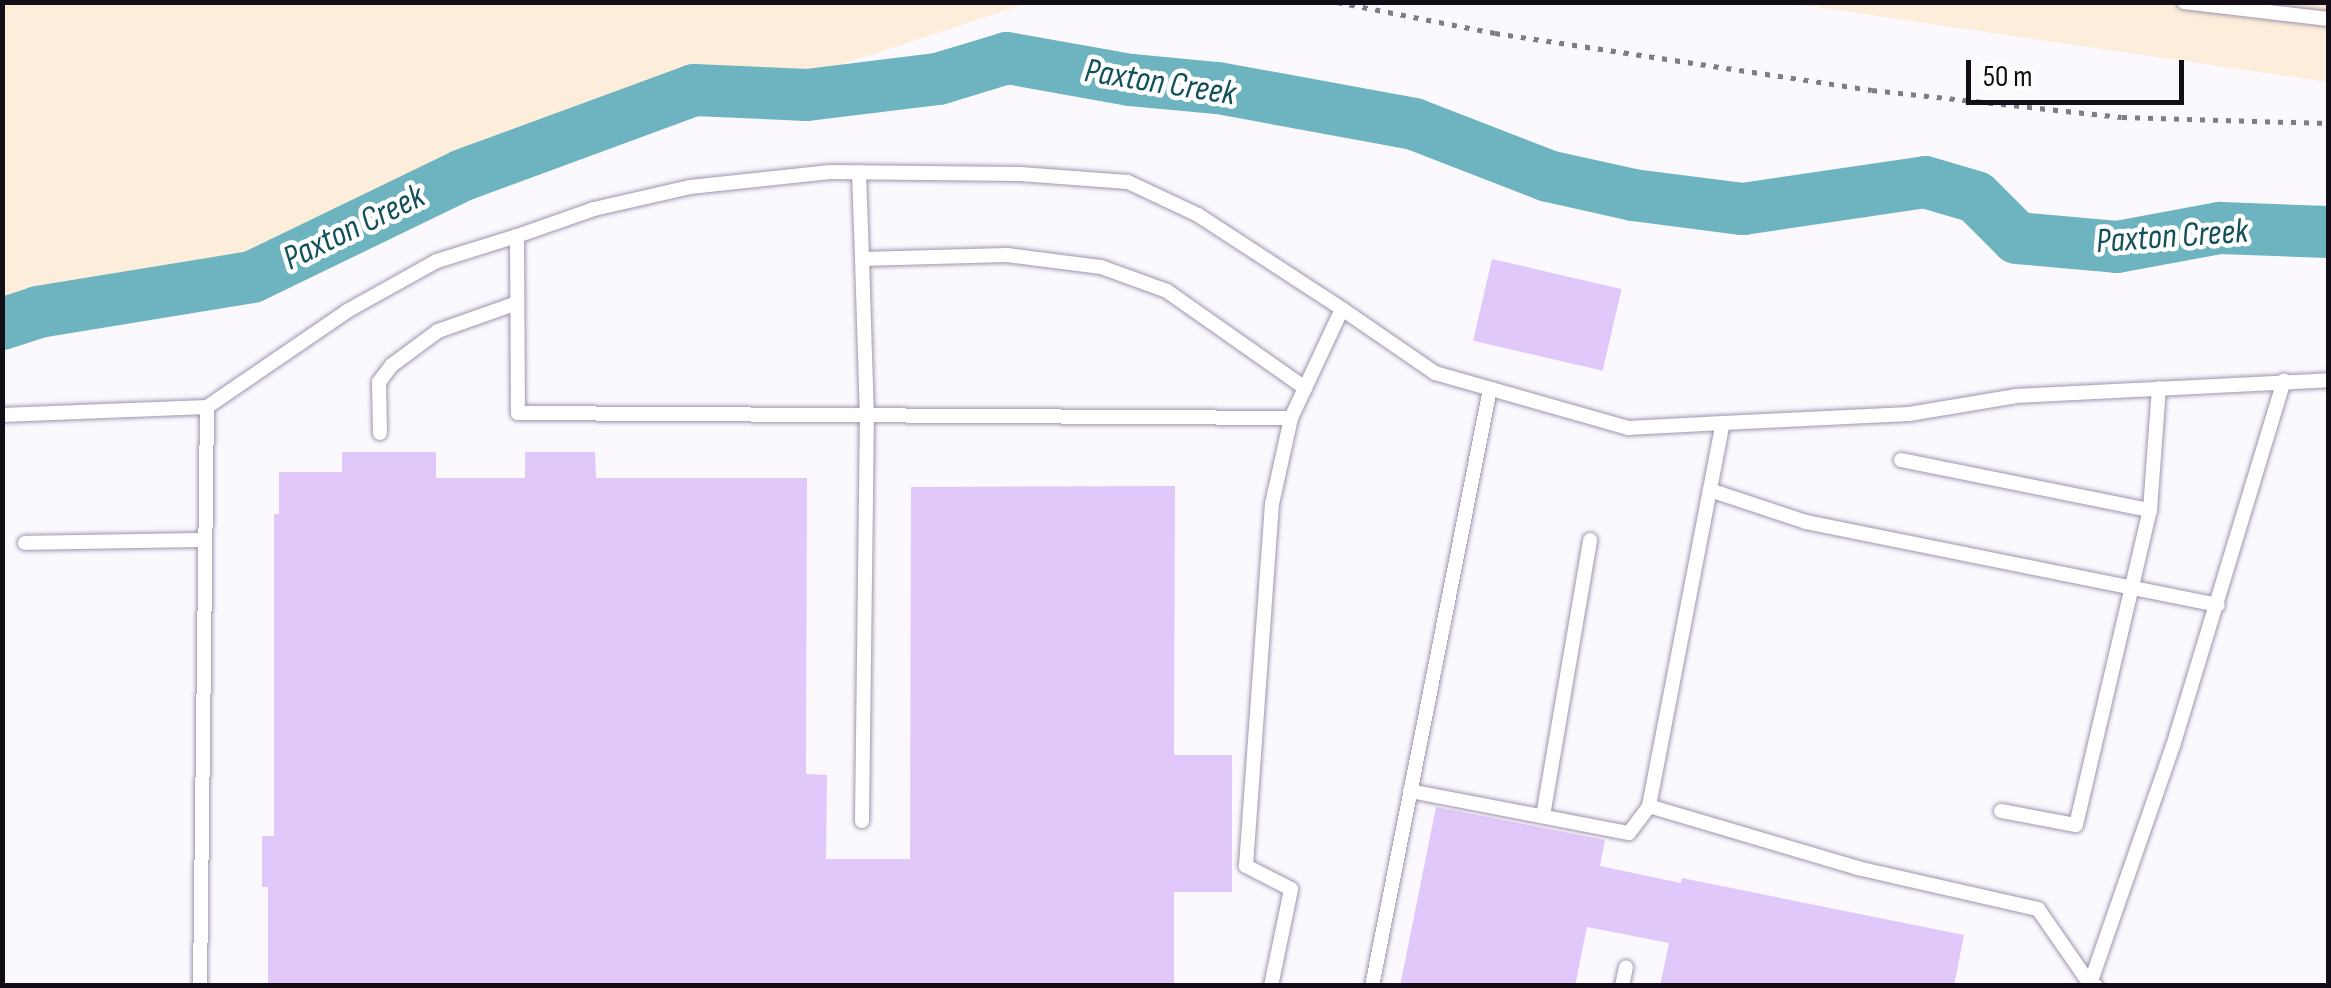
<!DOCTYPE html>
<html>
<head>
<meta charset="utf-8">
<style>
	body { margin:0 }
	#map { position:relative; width:2331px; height:988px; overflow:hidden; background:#fbf9fe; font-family:"Sofia Sans Condensed",sans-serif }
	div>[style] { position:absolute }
	.industrial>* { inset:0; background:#fceeda }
	.river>* { height:52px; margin:-26px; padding:0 26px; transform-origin:26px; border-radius:26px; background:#6db4c0 }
	.building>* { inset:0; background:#e1c8fa; transform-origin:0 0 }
	.path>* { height:5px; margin-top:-2.5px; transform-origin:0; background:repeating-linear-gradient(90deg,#807c83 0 5px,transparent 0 13px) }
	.roads { filter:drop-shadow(0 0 2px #a194ad) drop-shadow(0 0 2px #a194ad) }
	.lane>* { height:14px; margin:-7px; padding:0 7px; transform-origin:7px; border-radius:7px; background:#fff }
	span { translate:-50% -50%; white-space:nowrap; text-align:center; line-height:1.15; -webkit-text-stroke:9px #fff; paint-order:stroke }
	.water-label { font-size:35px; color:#12515a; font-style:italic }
	.frame { position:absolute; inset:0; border:5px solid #120d16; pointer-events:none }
	.scale { position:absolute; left:1966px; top:60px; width:218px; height:45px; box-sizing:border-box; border:5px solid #120d16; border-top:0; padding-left:12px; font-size:30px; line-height:35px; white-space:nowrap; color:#120d16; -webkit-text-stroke:8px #fff; paint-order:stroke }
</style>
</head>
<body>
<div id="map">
	<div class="industrial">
		<i style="clip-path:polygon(3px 2px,1028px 2px,1028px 3px,3px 340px)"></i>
		<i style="clip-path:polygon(1788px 3px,2328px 3px,2328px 82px)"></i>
	</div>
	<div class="river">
		<i style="left:2px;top:324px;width:38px;rotate:-18deg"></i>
		<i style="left:38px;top:312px;width:217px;rotate:-9.3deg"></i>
		<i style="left:252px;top:277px;width:234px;rotate:-25.8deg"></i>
		<i style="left:463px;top:175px;width:246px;rotate:-20.2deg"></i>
		<i style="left:694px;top:90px;width:113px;rotate:2.5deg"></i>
		<i style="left:807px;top:95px;width:132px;rotate:-7deg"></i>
		<i style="left:938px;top:79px;width:72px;rotate:-16.9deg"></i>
		<i style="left:1007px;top:58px;width:126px;rotate:10.1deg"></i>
		<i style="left:1131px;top:80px;width:87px;rotate:5.3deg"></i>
		<i style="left:1218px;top:88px;width:199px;rotate:10.4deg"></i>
		<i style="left:1414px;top:124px;width:144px;rotate:21.2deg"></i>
		<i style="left:1548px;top:176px;width:87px;rotate:12.6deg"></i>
		<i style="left:1633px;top:195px;width:111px;rotate:7.3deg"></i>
		<i style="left:1743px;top:209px;width:184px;rotate:-8.4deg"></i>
		<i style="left:1925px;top:182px;width:53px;rotate:16.4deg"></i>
		<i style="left:1976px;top:197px;width:58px;rotate:45deg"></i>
		<i style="left:2017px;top:238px;width:100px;rotate:5.1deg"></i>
		<i style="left:2117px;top:247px;width:105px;rotate:-10.5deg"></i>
		<i style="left:2220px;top:228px;width:108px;rotate:2.1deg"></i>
	</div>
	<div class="building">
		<i style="left:1492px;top:259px;width:133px;height:84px;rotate:13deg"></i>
		<i style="clip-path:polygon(342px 452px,436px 452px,436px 478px,525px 478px,525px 452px,595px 452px,596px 478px,807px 478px,806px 774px,827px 775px,826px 859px,910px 859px,911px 487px,1175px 486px,1174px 755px,1232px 755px,1232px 892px,1174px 892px,1174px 986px,268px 986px,268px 887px,262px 887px,262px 836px,274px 836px,274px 514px,279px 514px,279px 472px,342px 472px)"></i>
		<i style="clip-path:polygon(1436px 807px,1605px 840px,1600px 866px,1681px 883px,1682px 878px,1964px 935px,1954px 986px,1660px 986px,1669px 943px,1587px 927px,1575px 986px,1400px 986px)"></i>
	</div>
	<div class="path">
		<i style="left:1337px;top:2px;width:161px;rotate:11.1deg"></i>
		<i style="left:1495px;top:33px;width:381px;rotate:8.6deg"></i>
		<i style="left:1872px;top:90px;width:251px;rotate:6.2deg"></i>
		<i style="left:2122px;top:117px;width:206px;rotate:1.7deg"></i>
	</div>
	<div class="roads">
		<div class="lane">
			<i style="left:2184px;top:2px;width:145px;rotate:6.7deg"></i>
			<i style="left:859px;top:172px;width:87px;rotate:88deg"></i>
			<i style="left:517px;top:236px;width:82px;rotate:-19.3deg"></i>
			<i style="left:594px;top:209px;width:98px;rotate:-12.9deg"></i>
			<i style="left:690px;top:187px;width:141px;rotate:-6.1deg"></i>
			<i style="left:830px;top:172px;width:190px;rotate:0.6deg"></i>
			<i style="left:1020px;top:174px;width:108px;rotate:4.2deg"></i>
			<i style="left:1128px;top:182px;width:77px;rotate:25.2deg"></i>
			<i style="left:1198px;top:215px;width:172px;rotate:33.1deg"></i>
			<i style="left:2px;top:415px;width:205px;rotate:-2.2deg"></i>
			<i style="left:207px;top:407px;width:170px;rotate:-34.4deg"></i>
			<i style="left:347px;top:311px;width:103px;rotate:-29.1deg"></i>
			<i style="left:437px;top:261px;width:84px;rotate:-17.4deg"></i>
			<i style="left:517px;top:236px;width:177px;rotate:89.7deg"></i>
			<i style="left:518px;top:413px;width:773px;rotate:0.37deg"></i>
			<i style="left:1291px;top:418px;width:120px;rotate:-64.9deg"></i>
			<i style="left:1342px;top:309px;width:113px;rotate:34.5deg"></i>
			<i style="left:1435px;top:373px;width:201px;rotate:15.9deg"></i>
			<i style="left:1628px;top:428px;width:95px;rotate:-3deg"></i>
			<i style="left:380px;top:433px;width:51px;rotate:-91.1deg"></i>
			<i style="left:379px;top:382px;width:21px;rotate:-53deg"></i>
			<i style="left:392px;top:365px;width:57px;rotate:-36.5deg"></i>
			<i style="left:438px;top:331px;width:84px;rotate:-19.5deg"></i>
			<i style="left:1901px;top:460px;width:254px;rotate:11.4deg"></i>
			<i style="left:1710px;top:490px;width:101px;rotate:18.4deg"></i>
			<i style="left:1806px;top:522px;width:420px;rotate:11.4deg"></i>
			<i style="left:25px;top:543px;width:180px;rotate:-1deg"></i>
			<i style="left:1410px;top:791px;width:223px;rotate:10.9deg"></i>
			<i style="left:1629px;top:833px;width:34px;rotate:-53deg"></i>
			<i style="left:2001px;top:811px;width:76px;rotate:10.6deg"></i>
			<i style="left:2076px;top:825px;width:324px;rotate:-76.8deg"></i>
			<i style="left:2150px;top:510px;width:122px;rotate:-85.8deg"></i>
			<i style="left:1543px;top:816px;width:280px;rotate:-80.3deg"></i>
			<i style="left:862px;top:821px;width:403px;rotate:-89.3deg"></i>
			<i style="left:867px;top:418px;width:159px;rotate:-91.8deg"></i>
			<i style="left:862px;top:259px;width:145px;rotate:-1.6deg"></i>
			<i style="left:1007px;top:255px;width:95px;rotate:7.3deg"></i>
			<i style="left:1101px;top:267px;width:70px;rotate:20deg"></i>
			<i style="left:1167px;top:291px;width:169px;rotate:35.1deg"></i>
			<i style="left:2090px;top:984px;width:252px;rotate:-70.8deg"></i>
			<i style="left:2173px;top:746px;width:382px;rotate:-73.1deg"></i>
			<i style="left:200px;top:986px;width:579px;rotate:-89.31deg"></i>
			<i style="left:1271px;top:986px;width:99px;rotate:-78.3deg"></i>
			<i style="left:1291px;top:889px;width:51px;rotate:-152.9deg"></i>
			<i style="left:1246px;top:866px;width:363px;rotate:-85.9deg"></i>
			<i style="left:1272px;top:504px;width:88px;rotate:-77.5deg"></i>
			<i style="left:1372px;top:986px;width:609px;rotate:-78.82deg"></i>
			<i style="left:1622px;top:986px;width:19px;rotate:-78deg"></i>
			<i style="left:2096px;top:986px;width:6px;rotate:-162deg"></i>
			<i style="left:2090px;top:984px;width:91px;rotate:-124.7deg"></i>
			<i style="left:2038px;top:909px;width:185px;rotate:-167.2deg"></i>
			<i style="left:1858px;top:868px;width:218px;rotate:-163.5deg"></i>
			<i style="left:1649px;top:806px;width:390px;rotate:-79.1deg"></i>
			<i style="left:1723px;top:423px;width:186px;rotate:-2.8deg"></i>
			<i style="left:1909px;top:414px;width:109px;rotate:-9.5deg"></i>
			<i style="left:2017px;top:396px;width:311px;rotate:-2.9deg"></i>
		</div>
	</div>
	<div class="water-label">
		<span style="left:1160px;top:83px;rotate:9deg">Paxton Creek</span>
		<span style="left:354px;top:228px;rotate:-26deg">Paxton Creek</span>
		<span style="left:2172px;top:237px;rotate:-4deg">Paxton Creek</span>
	</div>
	<div class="frame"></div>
	<div class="scale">50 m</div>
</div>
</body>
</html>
